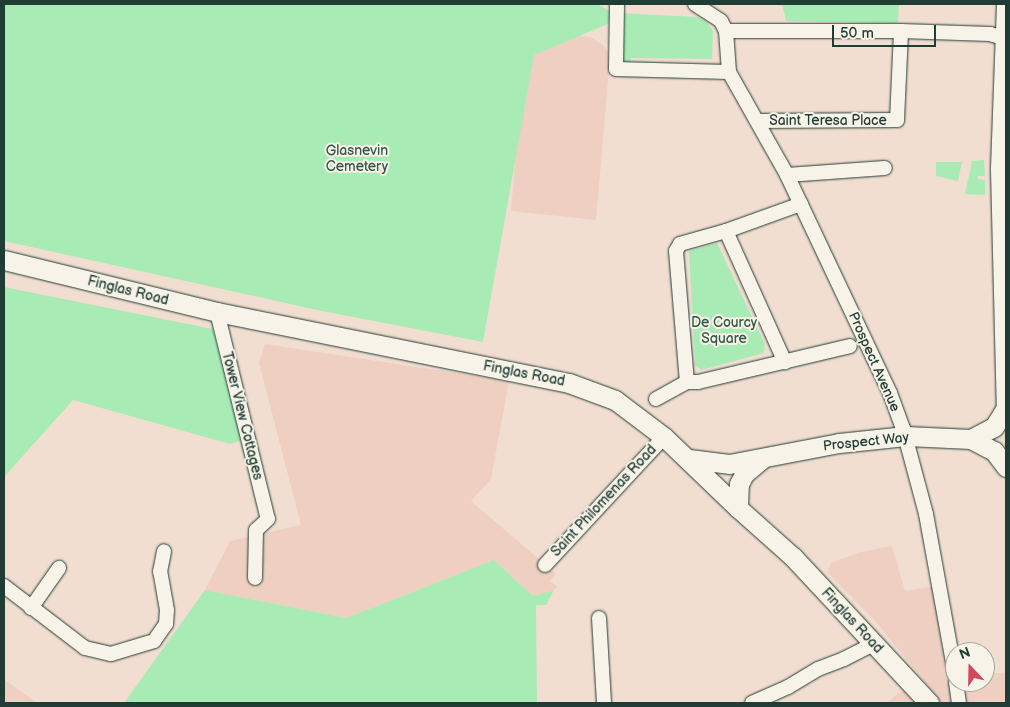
<!DOCTYPE html>
<html>
<head>
<meta charset="utf-8">
<style>
	body { margin:0 }
	#map { position:relative; width:1010px; height:707px; overflow:hidden; background:#f2ded1; font-family:"Balsamiq Sans",sans-serif }
	div>[style] { position:absolute }
	.built>* { inset:0; background:#eecfc1 }
	.green>* { inset:0; background:#a9ebb5 }
	.roads { filter:drop-shadow(0 0 1px #1f3d34) drop-shadow(0 0 1px #1f3d34) }
	.street>* { height:14px; margin:-7px; padding:0 7px; transform-origin:7px; border-radius:7px; background:#f7f3e8 }
	.secondary>* { height:19px; margin:-9.5px; padding:0 9.5px; transform-origin:9.5px; border-radius:9.5px; background:#f7f3e8 }
	span { translate:-50% -50%; white-space:nowrap; text-align:center; line-height:1.15; -webkit-text-stroke:4px #f7f3e8; paint-order:stroke }
	.street-label { font-size:14px; color:#1f3d34 }
	.park-label { font-size:14px; color:#345747 }
	.frame { position:absolute; inset:0; border:5px solid #1f3d34; pointer-events:none }
	.north { position:absolute; left:945px; top:642px; width:50px; height:50px; box-sizing:border-box; background:#f7f3e8; border:1px solid #a1aaa0; border-radius:50%; rotate:339deg; font-size:14px; font-weight:700; line-height:20px; text-align:center; color:#1f3d34 }
	.north::after { content:''; display:block; margin:auto; width:18px; height:22px; background:#d1495b; clip-path:polygon(50% 0,100% 100%,50% 72%,0 100%) }
	.scale { position:absolute; left:832px; top:25px; width:104px; height:22px; box-sizing:border-box; border:2px solid #1f3d34; border-top:0; padding-left:6px; font-size:15px; line-height:18px; white-space:nowrap; color:#1f3d34; -webkit-text-stroke:4px #f7f3e8; paint-order:stroke }
</style>
</head>
<body>
<div id="map">
	<div class="built">
		<i style="clip-path:polygon(567px 35px,591px 37px,604px 46px,610px 57px,596px 220px,511px 211px,524px 49px)"></i>
		<i style="clip-path:polygon(265px 344px,509px 381px,491px 479px,471px 501px,556px 574px,550px 581px,557px 586px,554px 590px,533px 596px,494px 560px,346px 618px,205px 590px,230px 541px,301px 525px,259px 363px)"></i>
		<i style="clip-path:polygon(892px 546px,905px 591px,941px 585px,955px 682px,985px 682px,985px 673px,1006px 673px,1006px 703px,942px 703px,876px 622px,827px 572px,831px 563px,861px 552px)"></i>
		<i style="clip-path:polygon(4px 679px,37px 703px,4px 703px)"></i>
		<i style="clip-path:polygon(908px 690px,921px 703px,886px 703px,899px 693px)"></i>
	</div>
	<div class="green">
		<i style="clip-path:polygon(4px 4px,598px 4px,611px 12px,610px 23px,534px 55px,483px 342px,317px 310px,4px 241px)"></i>
		<i style="clip-path:polygon(782px 4px,899px 4px,898px 23px,786px 21px)"></i>
		<i style="clip-path:polygon(620px 13px,697px 17px,705px 20px,713px 31px,712px 59px,631px 58px,630px 62px,620px 62px)"></i>
		<i style="clip-path:polygon(984px 160px,985px 176px,978px 176px,978px 179px,985px 180px,985px 195px,965px 194px,972px 161px)"></i>
		<i style="clip-path:polygon(936px 162px,962px 162px,958px 181px,936px 176px)"></i>
		<i style="clip-path:polygon(717px 243px,765px 344px,764px 353px,701px 370px,695px 365px,689px 251px)"></i>
		<i style="clip-path:polygon(4px 287px,213px 329px,242px 440px,230px 444px,73px 400px,4px 477px)"></i>
		<i style="clip-path:polygon(494px 560px,533px 596px,554px 590px,546px 605px,536px 605px,537px 703px,124px 703px,205px 590px,346px 618px)"></i>
	</div>
	<div class="roads">
		<div class="street">
			<i style="left:617px;top:4px;width:65px;rotate:90.9deg"></i>
			<i style="left:616px;top:69px;width:113px;rotate:1.5deg"></i>
			<i style="left:729px;top:72px;width:41px;rotate:-94.2deg"></i>
			<i style="left:726px;top:31px;width:11px;rotate:-117deg"></i>
			<i style="left:721px;top:21px;width:31px;rotate:-147deg"></i>
			<i style="left:726px;top:31px;width:175px"></i>
			<i style="left:901px;top:31px;width:89px;rotate:1.9deg"></i>
			<i style="left:990px;top:34px;width:17px;rotate:17deg"></i>
			<i style="left:729px;top:72px;width:118px;rotate:60.6deg"></i>
			<i style="left:787px;top:175px;width:241px;rotate:64.7deg"></i>
			<i style="left:890px;top:393px;width:37px;rotate:70deg"></i>
			<i style="left:903px;top:428px;width:89px;rotate:75deg"></i>
			<i style="left:926px;top:514px;width:163px;rotate:79.7deg"></i>
			<i style="left:758px;top:121px;width:139px;rotate:-0.4deg"></i>
			<i style="left:897px;top:120px;width:89px;rotate:-87.4deg"></i>
			<i style="left:787px;top:175px;width:98px;rotate:-4.1deg"></i>
			<i style="left:801px;top:204px;width:80px;rotate:160.2deg"></i>
			<i style="left:726px;top:231px;width:48px;rotate:164.2deg"></i>
			<i style="left:680px;top:244px;width:8px;rotate:120deg"></i>
			<i style="left:676px;top:251px;width:131px;rotate:85.2deg"></i>
			<i style="left:687px;top:382px;width:11px"></i>
			<i style="left:698px;top:382px;width:156px;rotate:-13.3deg"></i>
			<i style="left:726px;top:231px;width:144px;rotate:65.8deg"></i>
			<i style="left:217px;top:312px;width:213px;rotate:76.2deg"></i>
			<i style="left:268px;top:519px;width:16px;rotate:137deg"></i>
			<i style="left:256px;top:530px;width:48px;rotate:91.2deg"></i>
			<i style="left:656px;top:399px;width:35px;rotate:-29deg"></i>
			<i style="left:545px;top:565px;width:175px;rotate:-47.1deg"></i>
			<i style="left:4px;top:586px;width:102px;rotate:37.4deg"></i>
			<i style="left:85px;top:648px;width:27px;rotate:13deg"></i>
			<i style="left:111px;top:654px;width:45px;rotate:-16.8deg"></i>
			<i style="left:154px;top:641px;width:21px;rotate:-55deg"></i>
			<i style="left:166px;top:624px;width:14px;rotate:-86deg"></i>
			<i style="left:167px;top:610px;width:39px;rotate:-100deg"></i>
			<i style="left:160px;top:572px;width:21px;rotate:-79deg"></i>
			<i style="left:31px;top:608px;width:49px;rotate:-55deg"></i>
			<i style="left:599px;top:618px;width:85px;rotate:86.6deg"></i>
			<i style="left:956px;top:682px;width:21px;rotate:82deg"></i>
			<i style="left:752px;top:703px;width:39px;rotate:-24deg"></i>
			<i style="left:788px;top:687px;width:35px;rotate:-31deg"></i>
			<i style="left:818px;top:669px;width:28px;rotate:-21deg"></i>
			<i style="left:844px;top:659px;width:33px;rotate:-27deg"></i>
		</div>
		<div class="secondary">
			<i style="left:1006px;top:4px;width:166px;rotate:92.1deg"></i>
			<i style="left:1000px;top:170px;width:241px;rotate:88.6deg"></i>
			<i style="left:4px;top:260px;width:219px;rotate:13.7deg"></i>
			<i style="left:217px;top:312px;width:359px;rotate:11.4deg"></i>
			<i style="left:569px;top:383px;width:49px;rotate:20.3deg"></i>
			<i style="left:615px;top:400px;width:61px;rotate:37.1deg"></i>
			<i style="left:664px;top:437px;width:103px;rotate:43.8deg"></i>
			<i style="left:738px;top:508px;width:74px;rotate:41.7deg"></i>
			<i style="left:793px;top:557px;width:200px;rotate:47deg"></i>
			<i style="left:971px;top:439px;width:26px;rotate:-28deg"></i>
			<i style="left:994px;top:427px;width:22px;rotate:-58deg"></i>
			<i style="left:689px;top:459px;width:40px;rotate:7.1deg"></i>
			<i style="left:729px;top:464px;width:112px;rotate:-10.8deg"></i>
			<i style="left:839px;top:443px;width:67px;rotate:-6deg"></i>
			<i style="left:906px;top:436px;width:65px;rotate:2.6deg"></i>
			<i style="left:971px;top:439px;width:26px;rotate:28deg"></i>
			<i style="left:994px;top:451px;width:20px;rotate:53deg"></i>
			<i style="left:738px;top:508px;width:24px;rotate:-88deg"></i>
			<i style="left:739px;top:484px;width:11px;rotate:-63deg"></i>
			<i style="left:744px;top:474px;width:23px;rotate:-40deg"></i>
		</div>
	</div>
	<div class="street-label">
		<span style="left:828px;top:121px">Saint Teresa Place</span>
		<span style="left:128px;top:291px;rotate:14deg">Finglas Road</span>
		<span style="left:874px;top:362px;rotate:66deg">Prospect Avenue</span>
		<span style="left:524px;top:374px;rotate:11deg">Finglas Road</span>
		<span style="left:242px;top:416px;rotate:76deg">Tower View Cottages</span>
		<span style="left:866px;top:442px;rotate:-6deg">Prospect Way</span>
		<span style="left:604px;top:501px;rotate:-47deg">Saint Philomenas Road</span>
		<span style="left:852px;top:621px;rotate:47deg">Finglas Road</span>
	</div>
	<div class="park-label">
		<span style="left:357px;top:159px">Glasnevin<br>Cemetery</span>
		<span style="left:724px;top:331px">De Courcy<br>Square</span>
	</div>
	<div class="frame"></div>
	<div class="north">N</div>
	<div class="scale">50 m</div>
</div>
</body>
</html>
